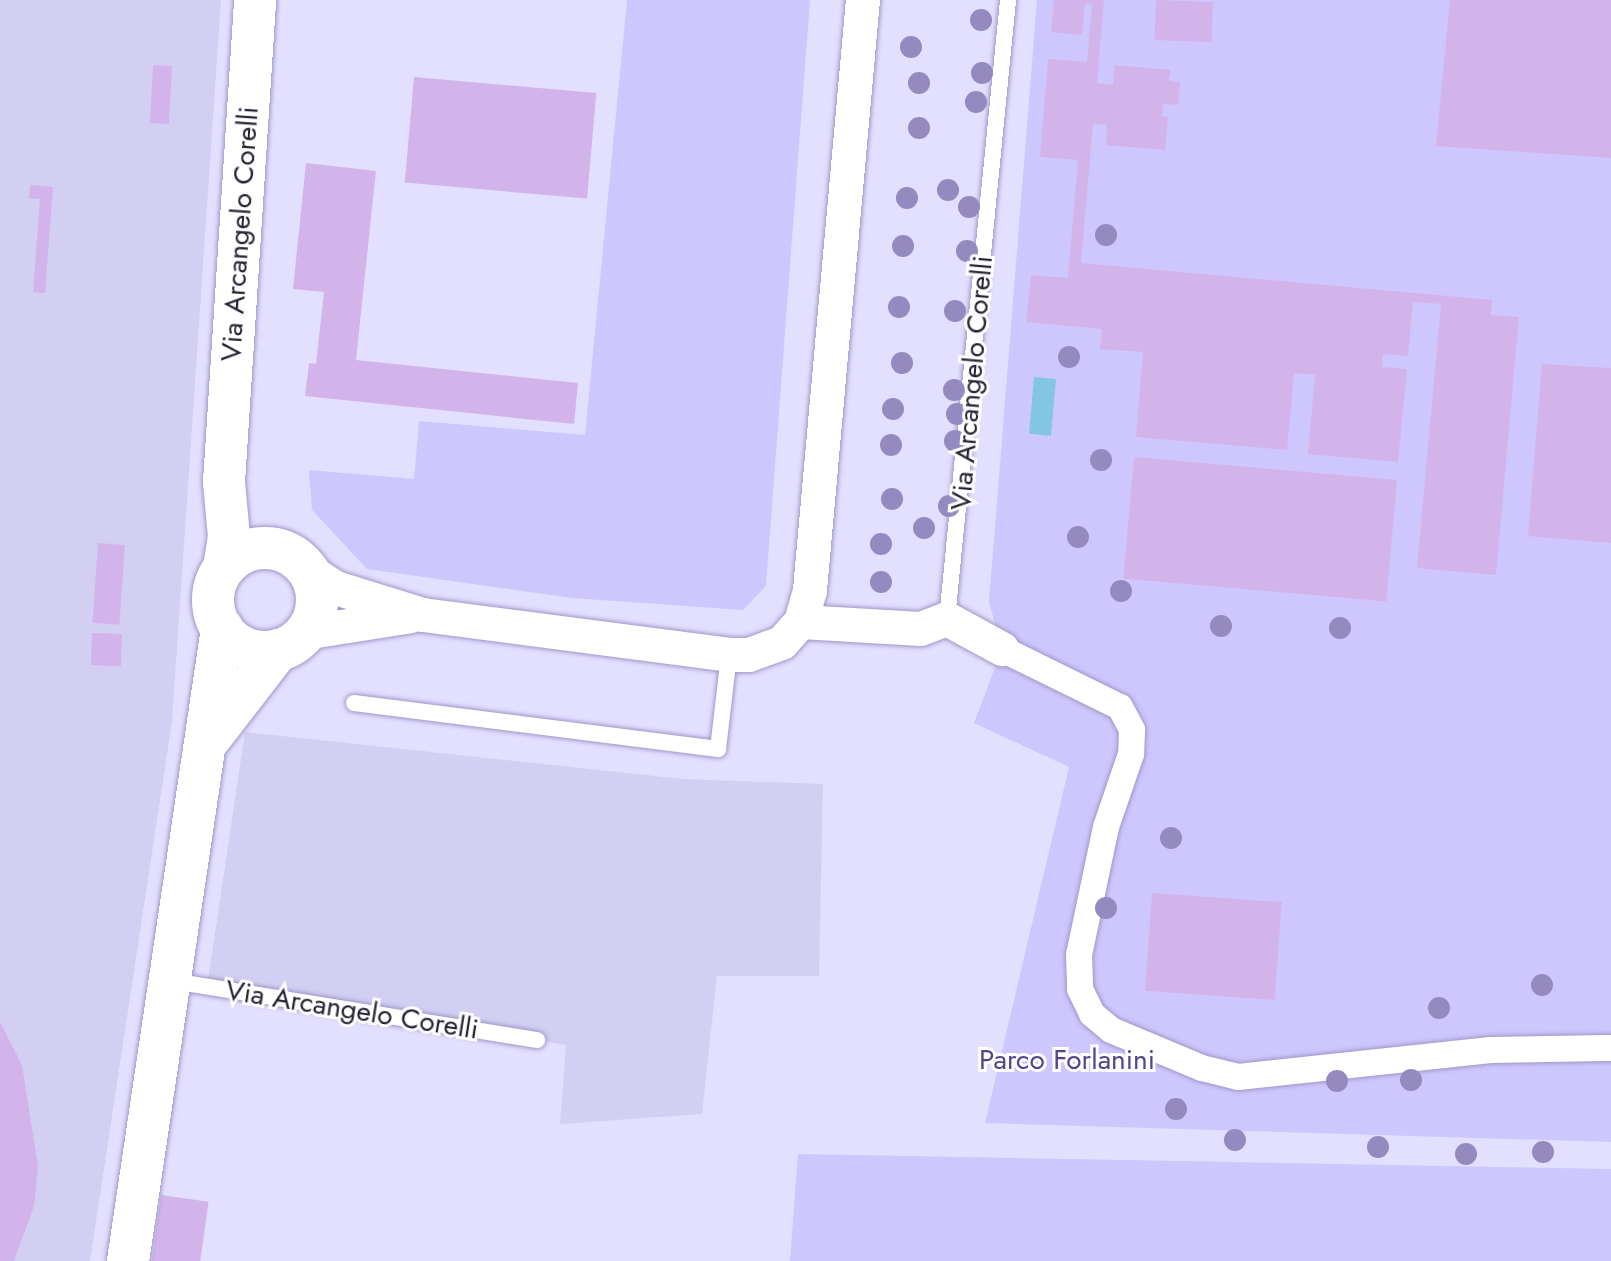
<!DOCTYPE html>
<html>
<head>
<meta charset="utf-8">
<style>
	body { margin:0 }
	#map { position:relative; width:1611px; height:1261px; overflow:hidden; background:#e3dfff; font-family:Jost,sans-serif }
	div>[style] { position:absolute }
	.built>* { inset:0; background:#d2cff2 }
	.green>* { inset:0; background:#cec7fe }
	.water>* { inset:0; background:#82c5e5; transform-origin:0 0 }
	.building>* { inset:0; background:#d3b4ea; transform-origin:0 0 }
	.roads { filter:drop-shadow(0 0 2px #9e98c8) drop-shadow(0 0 2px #9e98c8) }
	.service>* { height:16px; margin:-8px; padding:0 8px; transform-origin:8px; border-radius:8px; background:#fff }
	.pedestrian>* { height:26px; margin:-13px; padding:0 13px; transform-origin:13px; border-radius:13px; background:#fff }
	.minor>* { height:34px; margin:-17px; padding:0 17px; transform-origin:17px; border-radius:17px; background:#fff }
	.tertiary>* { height:42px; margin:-21px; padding:0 21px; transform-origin:21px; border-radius:21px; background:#fff }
	.tertiary>.ring { margin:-21px; padding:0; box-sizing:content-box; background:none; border:42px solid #fff; border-radius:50% }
	.trees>* { width:22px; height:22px; margin:-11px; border-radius:50%; background:#948abf }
	span { translate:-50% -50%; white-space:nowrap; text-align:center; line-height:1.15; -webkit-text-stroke:6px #fff; paint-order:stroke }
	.street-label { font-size:28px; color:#262336 }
	.park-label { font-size:28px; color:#53448b }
</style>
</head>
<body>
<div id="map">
	<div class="built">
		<i style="clip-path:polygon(0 0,221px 0,172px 721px,90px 1261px,0 1261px)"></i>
		<i style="clip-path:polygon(245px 732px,683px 779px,823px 784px,819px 976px,717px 976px,702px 1114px,560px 1124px,566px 1045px,207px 987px)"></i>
	</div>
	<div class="green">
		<i style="clip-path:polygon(627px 0,810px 0,766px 586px,743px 610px,572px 598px,367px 569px,312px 510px,309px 470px,414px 479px,419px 421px,585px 435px)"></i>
		<i style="clip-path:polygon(1037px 0,1611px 0,1611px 1142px,985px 1123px,1069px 767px,974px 723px,1002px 649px,989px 602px)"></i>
		<i style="clip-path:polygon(798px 1154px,1611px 1169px,1611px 1261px,790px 1261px)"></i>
	</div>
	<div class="water">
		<i style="left:1034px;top:377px;width:22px;height:57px;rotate:5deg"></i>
	</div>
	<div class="building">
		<i style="clip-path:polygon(1054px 0,1104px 0,1097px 83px,1113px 85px,1115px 65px,1171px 70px,1169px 81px,1180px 82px,1178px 105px,1163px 104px,1162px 116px,1168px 117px,1165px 150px,1106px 145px,1107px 125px,1093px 124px,1081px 263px,1492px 300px,1491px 315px,1519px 317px,1496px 575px,1417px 568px,1441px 304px,1413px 302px,1408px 356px,1383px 354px,1382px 367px,1407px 369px,1398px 462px,1308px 454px,1315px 375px,1294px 373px,1287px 450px,1136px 437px,1143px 352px,1100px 349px,1102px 329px,1026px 322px,1031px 275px,1068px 278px,1078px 160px,1040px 157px,1048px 59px,1087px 62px,1092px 5px,1085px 4px,1082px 35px,1051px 32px)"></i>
		<i style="left:1156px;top:0;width:57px;height:40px;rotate:2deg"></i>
		<i style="clip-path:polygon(1450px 0,1611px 0,1611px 158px,1436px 146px)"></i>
		<i style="left:153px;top:65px;width:19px;height:58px;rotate:3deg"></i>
		<i style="left:414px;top:77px;width:183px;height:106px;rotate:5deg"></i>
		<i style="clip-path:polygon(306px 163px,376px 171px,356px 360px,578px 383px,574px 424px,305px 396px,309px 363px,316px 364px,324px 292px,293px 289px)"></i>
		<i style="clip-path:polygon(30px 185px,53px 187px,45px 293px,33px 292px,40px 199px,29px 198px)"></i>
		<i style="clip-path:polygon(1542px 364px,1611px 368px,1611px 543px,1528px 536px)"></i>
		<i style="left:1134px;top:457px;width:264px;height:122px;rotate:5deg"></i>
		<i style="left:98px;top:543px;width:27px;height:80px;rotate:4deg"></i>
		<i style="left:92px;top:633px;width:30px;height:32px;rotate:2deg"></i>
		<i style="left:1152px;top:893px;width:130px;height:98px;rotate:4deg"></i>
		<i style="clip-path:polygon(0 1022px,22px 1065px,38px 1166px,34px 1206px,14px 1261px,0 1261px)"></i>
		<i style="left:161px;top:1195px;width:48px;height:67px;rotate:8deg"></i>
	</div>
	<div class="roads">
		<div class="service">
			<i style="left:947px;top:619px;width:622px;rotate:-84.37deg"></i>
			<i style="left:354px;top:703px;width:367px;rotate:7.2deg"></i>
			<i style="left:718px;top:749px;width:95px;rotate:-83.3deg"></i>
			<i style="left:172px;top:981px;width:370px;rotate:9.2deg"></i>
		</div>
		<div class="pedestrian">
			<i style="left:1002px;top:649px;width:131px;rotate:26.2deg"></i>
			<i style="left:1120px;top:707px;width:26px;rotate:62deg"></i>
			<i style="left:1132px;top:730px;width:24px;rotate:92deg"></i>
			<i style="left:1131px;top:754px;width:77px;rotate:108.9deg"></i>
			<i style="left:1106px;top:827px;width:131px;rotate:101.9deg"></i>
			<i style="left:1079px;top:955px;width:34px;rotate:88deg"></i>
			<i style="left:1080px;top:989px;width:28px;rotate:64deg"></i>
			<i style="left:1092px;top:1014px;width:25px;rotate:40deg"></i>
			<i style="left:1111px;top:1030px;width:99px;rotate:22.7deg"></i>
			<i style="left:1202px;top:1068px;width:37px;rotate:14deg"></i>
			<i style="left:1238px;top:1077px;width:254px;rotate:-6.1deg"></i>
			<i style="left:1491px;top:1050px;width:120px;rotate:-1deg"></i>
		</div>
		<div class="minor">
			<i style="left:305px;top:568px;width:37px;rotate:33deg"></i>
			<i style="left:336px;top:588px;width:91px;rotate:17.2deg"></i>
			<i style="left:423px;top:615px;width:309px;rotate:7.4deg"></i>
			<i style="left:729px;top:655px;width:20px"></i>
			<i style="left:749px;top:655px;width:35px;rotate:-20deg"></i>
			<i style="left:782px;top:643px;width:28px;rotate:-48deg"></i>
			<i style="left:801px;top:622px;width:33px;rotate:-74deg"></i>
			<i style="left:810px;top:590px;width:592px;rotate:-84.87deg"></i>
			<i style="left:801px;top:622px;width:120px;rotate:3.3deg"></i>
			<i style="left:921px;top:629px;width:28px;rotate:-21deg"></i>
			<i style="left:947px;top:619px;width:63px;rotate:28.6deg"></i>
			<i style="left:304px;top:633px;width:108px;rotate:-9deg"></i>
		</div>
		<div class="tertiary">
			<i class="ring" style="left:213px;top:548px;width:62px;height:62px"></i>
			<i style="left:224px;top:568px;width:31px;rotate:-81deg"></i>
			<i style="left:229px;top:537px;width:55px;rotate:-95.2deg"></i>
			<i style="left:224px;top:482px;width:483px;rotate:-86.3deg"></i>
			<i style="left:211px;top:737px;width:110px;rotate:-52.4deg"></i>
			<i style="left:128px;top:1261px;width:640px;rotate:-81.55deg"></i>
		</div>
	</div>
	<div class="trees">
		<i style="left:981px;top:20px"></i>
		<i style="left:911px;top:47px"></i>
		<i style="left:982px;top:73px"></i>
		<i style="left:919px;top:83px"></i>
		<i style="left:976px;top:102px"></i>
		<i style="left:919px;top:128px"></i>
		<i style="left:948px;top:190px"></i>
		<i style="left:907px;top:198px"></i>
		<i style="left:969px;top:207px"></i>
		<i style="left:1106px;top:235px"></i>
		<i style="left:903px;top:246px"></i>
		<i style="left:967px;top:251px"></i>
		<i style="left:899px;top:307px"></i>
		<i style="left:955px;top:311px"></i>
		<i style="left:1069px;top:357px"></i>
		<i style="left:902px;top:363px"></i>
		<i style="left:954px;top:390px"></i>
		<i style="left:893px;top:409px"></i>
		<i style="left:957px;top:414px"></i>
		<i style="left:955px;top:441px"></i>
		<i style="left:891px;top:445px"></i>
		<i style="left:1101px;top:460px"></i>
		<i style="left:892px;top:499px"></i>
		<i style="left:949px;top:506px"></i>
		<i style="left:924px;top:528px"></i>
		<i style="left:1078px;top:537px"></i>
		<i style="left:881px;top:544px"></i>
		<i style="left:881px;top:582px"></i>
		<i style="left:1121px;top:591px"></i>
		<i style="left:1221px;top:626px"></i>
		<i style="left:1340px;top:628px"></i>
		<i style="left:1171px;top:838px"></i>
		<i style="left:1106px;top:908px"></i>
		<i style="left:1542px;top:985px"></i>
		<i style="left:1439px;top:1008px"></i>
		<i style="left:1411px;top:1080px"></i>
		<i style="left:1337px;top:1081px"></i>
		<i style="left:1176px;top:1109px"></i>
		<i style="left:1235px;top:1140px"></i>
		<i style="left:1378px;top:1147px"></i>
		<i style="left:1543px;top:1152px"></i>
		<i style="left:1466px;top:1154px"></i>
	</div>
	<div class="street-label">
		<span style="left:240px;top:234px;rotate:-86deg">Via Arcangelo Corelli</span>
		<span style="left:972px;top:383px;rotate:-85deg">Via Arcangelo Corelli</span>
		<span style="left:352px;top:1010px;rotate:9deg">Via Arcangelo Corelli</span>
	</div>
	<div class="park-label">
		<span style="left:1067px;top:1060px">Parco Forlanini</span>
	</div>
</div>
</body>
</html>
